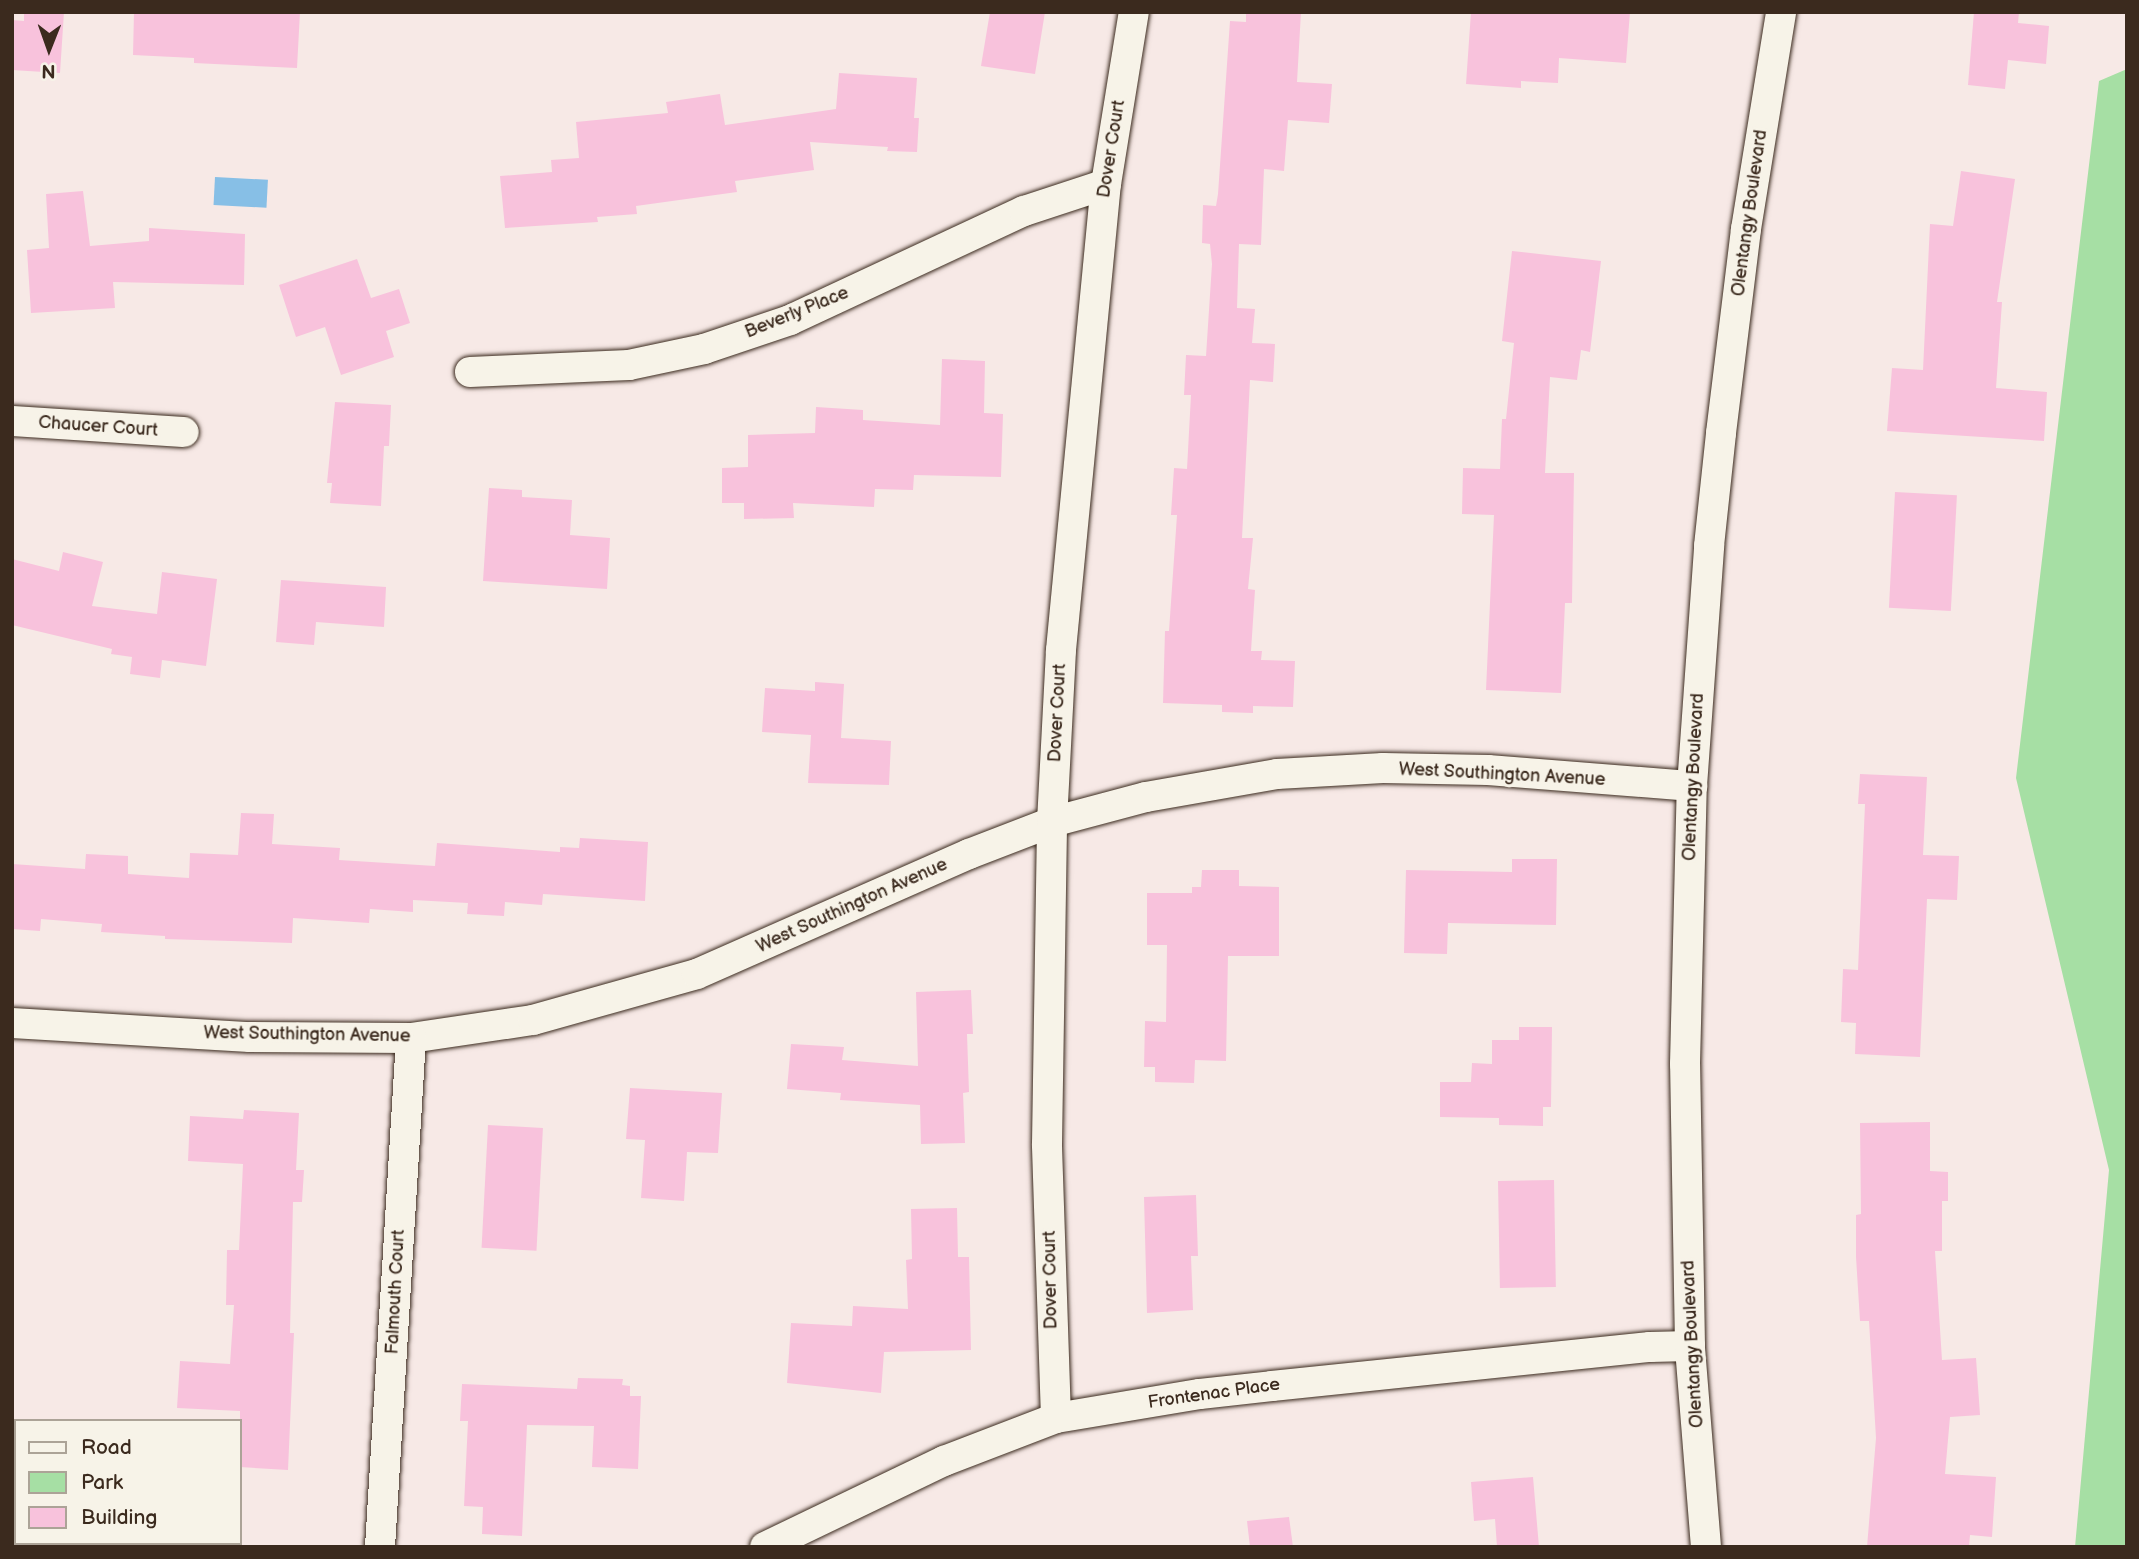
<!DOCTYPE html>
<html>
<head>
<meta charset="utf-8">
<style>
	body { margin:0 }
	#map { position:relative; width:2139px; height:1559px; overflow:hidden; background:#f7e9e6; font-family:"Balsamiq Sans",sans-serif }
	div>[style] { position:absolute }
	.green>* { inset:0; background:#a6dfa4 }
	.water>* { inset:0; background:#87bfe6; transform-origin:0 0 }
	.building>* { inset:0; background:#f8c2dc; transform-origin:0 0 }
	.roads { filter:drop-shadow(0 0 2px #3b2a1e) drop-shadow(0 0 2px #3b2a1e) }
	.minor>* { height:30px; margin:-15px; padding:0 15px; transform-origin:15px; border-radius:15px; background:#f7f3e8 }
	span { translate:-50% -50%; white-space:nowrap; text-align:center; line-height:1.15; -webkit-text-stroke:6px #f7f3e8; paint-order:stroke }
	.street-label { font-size:18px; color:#3b2a1e }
	.frame { position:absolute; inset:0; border:14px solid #3b2a1e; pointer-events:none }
	.legend { position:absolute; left:14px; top:1419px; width:228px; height:126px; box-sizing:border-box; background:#f7f3e8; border:2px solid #aca397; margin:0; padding:9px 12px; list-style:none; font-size:21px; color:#3b2a1e }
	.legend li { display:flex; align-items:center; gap:14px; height:35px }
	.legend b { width:35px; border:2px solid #aca397 }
	.north { position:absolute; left:14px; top:14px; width:70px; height:70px; -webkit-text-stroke:5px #f7f3e8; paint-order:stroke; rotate:181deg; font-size:19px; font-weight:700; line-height:28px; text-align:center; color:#3b2a1e }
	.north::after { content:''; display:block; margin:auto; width:24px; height:32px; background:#3b2a1e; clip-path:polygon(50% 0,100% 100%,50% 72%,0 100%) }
</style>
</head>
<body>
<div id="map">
	<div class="green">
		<i style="clip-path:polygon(2127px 69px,2127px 1547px,2075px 1547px,2109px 1170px,2016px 778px,2099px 81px)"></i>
	</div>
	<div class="water">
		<i style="left:215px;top:177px;width:53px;height:28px;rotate:3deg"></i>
	</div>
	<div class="building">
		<i style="clip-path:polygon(24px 12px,64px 12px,60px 73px,12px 70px,12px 20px,24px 21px)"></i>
		<i style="clip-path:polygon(134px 12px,300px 12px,297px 68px,194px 63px,194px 58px,133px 55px)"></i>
		<i style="clip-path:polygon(990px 12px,1045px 12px,1035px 74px,981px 66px)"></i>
		<i style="clip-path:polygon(1246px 12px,1301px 12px,1297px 82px,1332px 84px,1329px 123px,1288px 120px,1284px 171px,1264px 169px,1261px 245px,1239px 244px,1237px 308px,1255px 309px,1252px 343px,1275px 344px,1273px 382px,1250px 380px,1242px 538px,1253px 538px,1248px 589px,1255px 590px,1251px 651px,1262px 651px,1261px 660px,1295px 661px,1293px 707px,1253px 706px,1253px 713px,1222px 712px,1222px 705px,1163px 703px,1165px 631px,1169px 631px,1177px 515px,1171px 515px,1174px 468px,1187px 469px,1191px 395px,1184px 395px,1186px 355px,1206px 356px,1212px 264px,1210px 244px,1202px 243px,1203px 205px,1216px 206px,1218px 194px,1230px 21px,1246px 22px)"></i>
		<i style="clip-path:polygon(1471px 12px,1630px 12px,1626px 63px,1559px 58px,1558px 83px,1521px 81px,1521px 88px,1466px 84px)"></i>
		<i style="clip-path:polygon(1974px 12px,2019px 12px,2018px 23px,2049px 26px,2046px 64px,2008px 60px,2005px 89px,1968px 85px)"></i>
		<i style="clip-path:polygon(839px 73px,917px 78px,914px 118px,919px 118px,917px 152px,887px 151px,888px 147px,810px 142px,814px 170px,735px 181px,737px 192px,636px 206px,637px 214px,597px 217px,598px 222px,505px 228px,500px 176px,552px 172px,551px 160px,579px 158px,576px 122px,668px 113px,666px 102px,720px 94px,725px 125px,836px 109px)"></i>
		<i style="clip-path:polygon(1961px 171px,2015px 179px,1997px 302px,2002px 302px,1996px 388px,2047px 392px,2044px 441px,1887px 431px,1892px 368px,1923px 370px,1930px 224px,1953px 226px)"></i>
		<i style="clip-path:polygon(83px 191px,90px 246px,149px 241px,149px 228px,245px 234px,244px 285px,113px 282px,115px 308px,31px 313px,27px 250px,49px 248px,46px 194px)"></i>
		<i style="clip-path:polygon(1512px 251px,1601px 261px,1590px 352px,1581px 350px,1577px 380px,1550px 377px,1545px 473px,1574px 473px,1572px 603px,1565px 603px,1561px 693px,1486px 690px,1494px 515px,1462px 514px,1463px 468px,1500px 469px,1502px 419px,1506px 419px,1514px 343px,1502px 341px)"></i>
		<i style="clip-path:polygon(357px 259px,371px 298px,399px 289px,410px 323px,386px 331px,394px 357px,341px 375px,325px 327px,296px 337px,279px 285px)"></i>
		<i style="clip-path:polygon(942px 359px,985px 361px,984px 413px,1003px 414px,1001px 477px,914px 475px,913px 490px,875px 489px,874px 507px,793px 503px,794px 518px,744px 519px,744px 503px,722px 503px,722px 468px,748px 467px,748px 435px,815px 433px,816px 407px,863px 410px,863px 420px,940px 425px)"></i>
		<i style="clip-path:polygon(335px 402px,391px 405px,389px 446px,384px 446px,381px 506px,330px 503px,332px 483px,327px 483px)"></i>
		<i style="clip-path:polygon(489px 488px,522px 490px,522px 497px,572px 500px,570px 535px,610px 538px,607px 589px,483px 581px)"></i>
		<i style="left:1895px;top:492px;width:62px;height:116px;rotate:3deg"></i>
		<i style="clip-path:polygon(63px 552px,103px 562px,92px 606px,157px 614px,162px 572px,217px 579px,206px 666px,162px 660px,160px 678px,130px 674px,132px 657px,111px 654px,112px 649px,12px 625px,12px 559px,59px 571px)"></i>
		<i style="clip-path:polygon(281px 580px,386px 587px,384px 627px,316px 622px,314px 645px,276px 642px)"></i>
		<i style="clip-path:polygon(815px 682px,844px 684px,841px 738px,891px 741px,889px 785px,808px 783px,811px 735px,762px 732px,765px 688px,815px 691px)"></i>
		<i style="clip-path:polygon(1860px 774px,1927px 777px,1923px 855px,1959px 856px,1957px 900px,1927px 899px,1920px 1057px,1855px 1054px,1856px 1023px,1841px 1022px,1843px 969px,1858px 970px,1865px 804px,1858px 804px)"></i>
		<i style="clip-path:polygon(241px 813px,274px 814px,272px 844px,340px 848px,339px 860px,435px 866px,437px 843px,560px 852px,560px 847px,579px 848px,580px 838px,648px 842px,645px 901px,543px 894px,542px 905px,505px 902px,504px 916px,467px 914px,468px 903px,413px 900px,413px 912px,370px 909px,369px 923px,293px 918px,292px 943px,165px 939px,165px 936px,101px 932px,102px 924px,41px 919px,40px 931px,12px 929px,12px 864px,85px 869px,86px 854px,128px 856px,128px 874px,189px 878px,190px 853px,238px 855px)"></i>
		<i style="clip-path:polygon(1512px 859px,1557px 859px,1556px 925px,1448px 923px,1447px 954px,1404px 953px,1406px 870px,1512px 872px)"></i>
		<i style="clip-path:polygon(1202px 870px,1239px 870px,1239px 886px,1279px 887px,1279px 956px,1228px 956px,1226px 1061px,1195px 1060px,1194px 1083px,1155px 1082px,1155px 1067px,1144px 1067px,1145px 1021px,1166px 1022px,1167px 945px,1147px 945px,1147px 893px,1192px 893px,1192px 887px,1201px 887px)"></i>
		<i style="clip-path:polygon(971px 990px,973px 1034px,967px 1034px,969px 1092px,963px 1093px,965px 1143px,921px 1144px,920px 1105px,840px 1100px,841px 1093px,787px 1089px,791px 1044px,844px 1047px,842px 1060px,918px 1066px,916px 992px)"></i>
		<i style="clip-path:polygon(1519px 1027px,1552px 1027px,1551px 1107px,1543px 1107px,1543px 1126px,1499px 1125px,1499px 1118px,1440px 1117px,1440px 1082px,1471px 1082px,1472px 1063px,1492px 1064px,1492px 1040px,1519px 1040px)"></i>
		<i style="clip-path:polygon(630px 1088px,722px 1093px,718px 1153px,687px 1152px,684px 1201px,641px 1198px,645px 1140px,626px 1139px)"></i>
		<i style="clip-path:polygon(244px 1110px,299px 1113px,296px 1170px,304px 1170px,302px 1202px,293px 1202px,290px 1333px,294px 1333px,288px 1470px,240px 1467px,240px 1411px,177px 1408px,180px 1361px,230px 1364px,234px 1305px,226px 1305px,227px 1250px,239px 1250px,243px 1164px,188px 1161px,190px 1116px,243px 1119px)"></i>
		<i style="clip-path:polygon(1930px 1122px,1930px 1171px,1948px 1172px,1948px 1201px,1942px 1201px,1942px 1251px,1935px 1251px,1942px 1360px,1976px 1358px,1980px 1415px,1950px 1417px,1945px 1474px,1996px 1477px,1992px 1537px,1970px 1535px,1969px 1547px,1867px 1547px,1876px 1438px,1869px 1321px,1860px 1321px,1856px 1257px,1856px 1215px,1861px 1214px,1860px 1123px)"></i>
		<i style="left:488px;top:1125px;width:55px;height:123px;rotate:3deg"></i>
		<i style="left:1554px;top:1180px;width:107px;height:56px;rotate:89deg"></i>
		<i style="clip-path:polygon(1196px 1195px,1198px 1256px,1191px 1256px,1193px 1310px,1147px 1313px,1144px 1197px)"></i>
		<i style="clip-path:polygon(957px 1208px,958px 1257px,969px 1257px,971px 1350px,884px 1352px,881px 1393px,787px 1383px,791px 1323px,852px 1326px,853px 1306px,908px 1309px,906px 1260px,912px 1259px,911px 1209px)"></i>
		<i style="clip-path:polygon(578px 1378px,623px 1379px,622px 1385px,630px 1386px,630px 1396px,641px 1396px,638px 1469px,592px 1467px,594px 1426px,527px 1425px,522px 1536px,482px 1534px,483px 1507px,464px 1506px,468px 1421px,460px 1421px,462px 1384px,577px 1389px)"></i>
		<i style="clip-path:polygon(1533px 1477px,1539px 1547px,1497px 1547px,1495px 1519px,1474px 1521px,1471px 1482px)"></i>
		<i style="clip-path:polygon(1289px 1517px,1293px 1547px,1250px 1547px,1247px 1521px)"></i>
	</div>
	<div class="roads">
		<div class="minor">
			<i style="left:470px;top:372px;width:159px;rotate:-2.5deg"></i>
			<i style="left:629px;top:365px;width:77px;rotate:-12deg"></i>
			<i style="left:704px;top:349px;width:91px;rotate:-18.6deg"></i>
			<i style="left:790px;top:320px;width:258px;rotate:-25deg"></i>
			<i style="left:1024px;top:211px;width:86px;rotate:-18.2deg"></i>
			<i style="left:12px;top:421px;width:172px;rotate:3.7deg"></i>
			<i style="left:12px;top:1023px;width:238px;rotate:3.4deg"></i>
			<i style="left:250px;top:1037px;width:161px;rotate:0.4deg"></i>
			<i style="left:411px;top:1038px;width:123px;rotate:-8.4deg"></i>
			<i style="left:533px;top:1020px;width:170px;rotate:-15.7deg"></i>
			<i style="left:697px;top:974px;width:297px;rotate:-23.8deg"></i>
			<i style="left:969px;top:854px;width:89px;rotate:-21.1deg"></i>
			<i style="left:1052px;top:822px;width:97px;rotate:-14.9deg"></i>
			<i style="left:1146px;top:797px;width:133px;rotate:-10deg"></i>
			<i style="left:1277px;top:774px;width:106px;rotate:-3.2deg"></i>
			<i style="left:1383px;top:768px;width:105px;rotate:1.1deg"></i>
			<i style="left:1488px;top:770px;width:205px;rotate:4.5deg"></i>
			<i style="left:1056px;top:1418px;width:274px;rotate:-91.9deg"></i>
			<i style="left:1047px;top:1144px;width:322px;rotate:-89.1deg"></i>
			<i style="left:1052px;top:822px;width:172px;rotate:-87deg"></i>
			<i style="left:1061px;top:650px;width:468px;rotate:-84.5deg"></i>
			<i style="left:1106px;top:184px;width:174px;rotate:-80.8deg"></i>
			<i style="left:380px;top:1547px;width:510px;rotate:-86.51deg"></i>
			<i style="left:765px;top:1547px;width:199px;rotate:-25.7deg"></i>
			<i style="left:944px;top:1461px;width:120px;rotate:-21deg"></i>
			<i style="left:1056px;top:1418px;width:146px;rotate:-9.5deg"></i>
			<i style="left:1200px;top:1394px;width:72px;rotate:-6.3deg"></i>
			<i style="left:1272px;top:1386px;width:380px;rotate:-5.9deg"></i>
			<i style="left:1650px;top:1347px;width:40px;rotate:-1.4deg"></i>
			<i style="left:1706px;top:1547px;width:202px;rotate:-94.6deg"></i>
			<i style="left:1690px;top:1346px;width:282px;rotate:-91deg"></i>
			<i style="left:1685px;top:1064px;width:278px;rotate:-88.6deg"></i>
			<i style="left:1692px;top:786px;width:241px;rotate:-85.9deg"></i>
			<i style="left:1709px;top:546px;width:114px;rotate:-83.9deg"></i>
			<i style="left:1721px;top:433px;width:206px;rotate:-83deg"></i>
			<i style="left:1746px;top:229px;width:220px;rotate:-80.8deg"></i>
		</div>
	</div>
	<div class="street-label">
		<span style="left:1112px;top:149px;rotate:-81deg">Dover Court</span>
		<span style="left:1750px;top:213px;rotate:-82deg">Olentangy Boulevard</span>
		<span style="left:797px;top:313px;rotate:-22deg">Beverly Place</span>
		<span style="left:98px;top:427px;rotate:4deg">Chaucer Court</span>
		<span style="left:1058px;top:713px;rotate:-87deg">Dover Court</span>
		<span style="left:1502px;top:775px;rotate:3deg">West Southington Avenue</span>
		<span style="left:1694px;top:777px;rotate:-87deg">Olentangy Boulevard</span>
		<span style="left:852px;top:906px;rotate:-24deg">West Southington Avenue</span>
		<span style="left:307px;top:1035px;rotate:1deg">West Southington Avenue</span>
		<span style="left:1051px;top:1280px;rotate:-91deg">Dover Court</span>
		<span style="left:396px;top:1292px;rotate:-87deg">Falmouth Court</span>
		<span style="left:1693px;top:1344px;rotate:-93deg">Olentangy Boulevard</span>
		<span style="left:1214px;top:1394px;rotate:-8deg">Frontenac Place</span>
	</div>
	<div class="frame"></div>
	<ul class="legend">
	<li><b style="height:9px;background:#f7f3e8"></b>Road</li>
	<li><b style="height:19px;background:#a6dfa4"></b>Park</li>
	<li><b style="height:19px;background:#f8c2dc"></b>Building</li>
	</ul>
	<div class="north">N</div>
</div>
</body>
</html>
